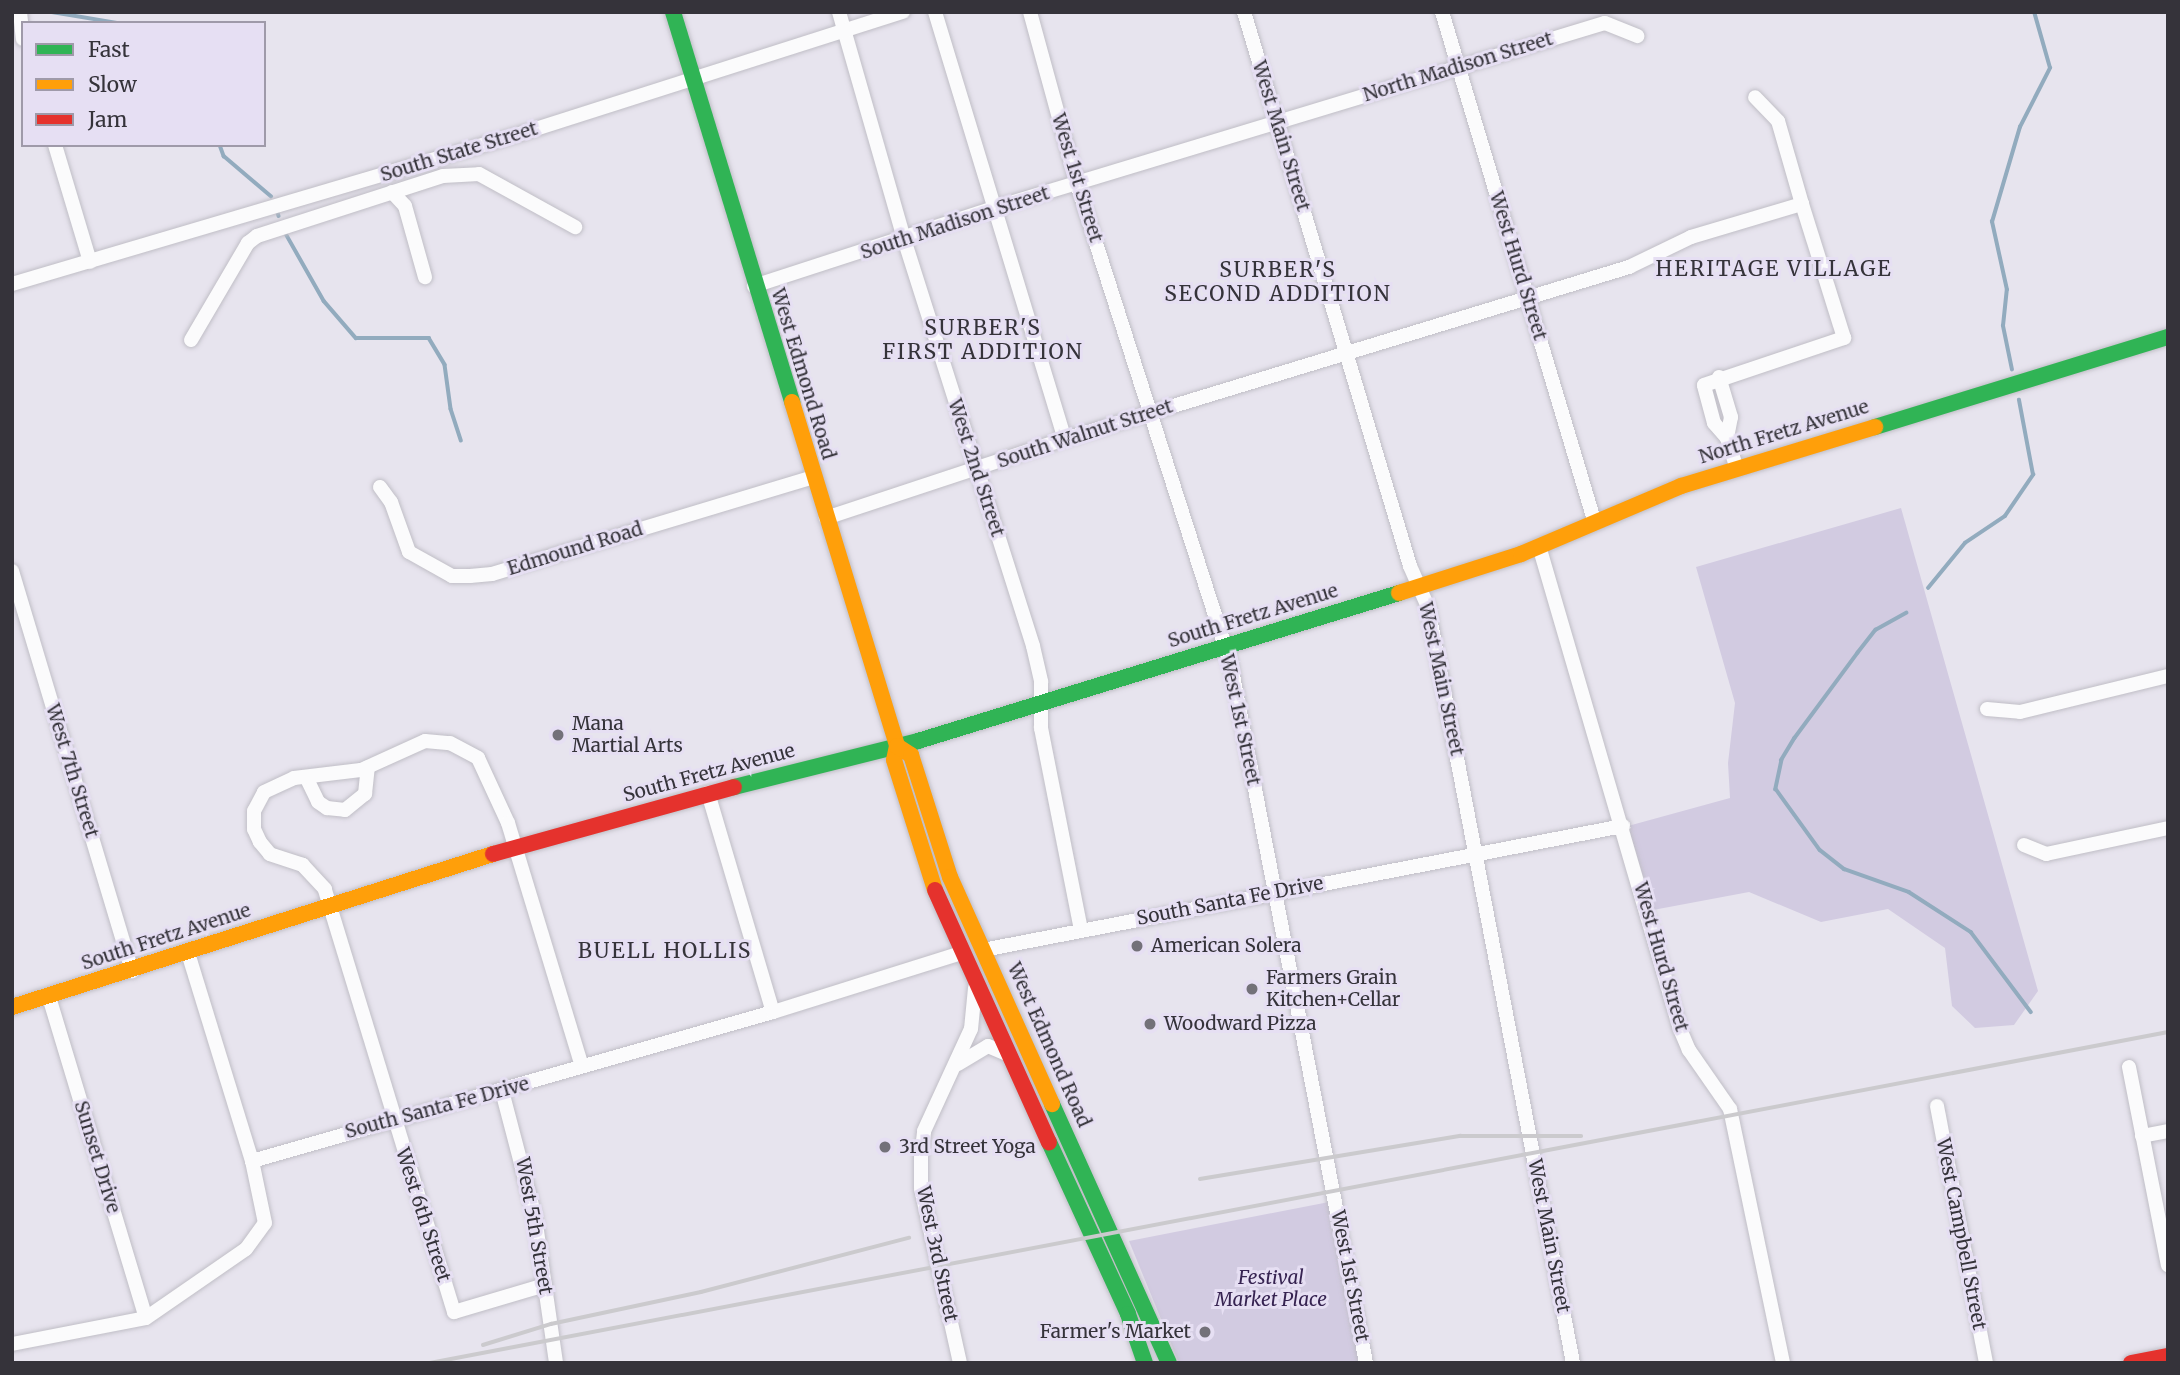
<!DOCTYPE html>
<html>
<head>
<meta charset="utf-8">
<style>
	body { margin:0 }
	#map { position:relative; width:2180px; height:1375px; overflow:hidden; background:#e7e4ee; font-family:Merriweather,serif }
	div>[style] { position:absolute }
	.green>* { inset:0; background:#d2cbe1 }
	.stream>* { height:3.5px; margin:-1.75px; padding:0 1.75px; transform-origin:1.75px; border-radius:1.75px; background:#92abbe }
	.roads { filter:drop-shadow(0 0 2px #c0bec6) drop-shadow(0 0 2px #c0bec6) }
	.street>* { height:14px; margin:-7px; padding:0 7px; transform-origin:7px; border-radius:7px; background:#fbfbfc }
	.fast>* { height:16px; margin:-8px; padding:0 8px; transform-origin:8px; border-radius:8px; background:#30b455 }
	.slow>* { height:16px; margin:-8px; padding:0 8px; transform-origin:8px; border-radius:8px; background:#ff9f0a }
	.jam>* { height:16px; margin:-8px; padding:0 8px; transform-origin:8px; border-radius:8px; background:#e5322d }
	.rail>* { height:3.5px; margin:-1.75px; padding:0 1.75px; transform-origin:1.75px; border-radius:1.75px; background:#cbcacd }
	.dots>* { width:19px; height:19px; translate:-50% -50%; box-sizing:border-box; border:4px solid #e6dff3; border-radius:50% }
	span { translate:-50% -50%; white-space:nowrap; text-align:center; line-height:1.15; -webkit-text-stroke:6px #e6dff3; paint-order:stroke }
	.street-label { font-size:19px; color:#35333a }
	.poi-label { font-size:19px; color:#35333a }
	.left { translate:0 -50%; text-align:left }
	.right { translate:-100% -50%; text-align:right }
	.park-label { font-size:19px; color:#362351; font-style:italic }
	.neighbourhood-label { font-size:21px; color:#35333a; letter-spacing:2px }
	.frame { position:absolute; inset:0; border:14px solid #35333a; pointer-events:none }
	.legend { position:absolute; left:21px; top:21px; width:245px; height:126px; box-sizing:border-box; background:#e6dff3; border:2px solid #9f9aa9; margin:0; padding:9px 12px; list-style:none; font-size:21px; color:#35333a }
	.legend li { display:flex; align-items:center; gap:14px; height:35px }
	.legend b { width:35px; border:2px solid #9f9aa9 }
</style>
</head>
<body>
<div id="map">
	<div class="green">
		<i style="clip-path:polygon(1901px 508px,2038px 991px,2014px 1025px,1975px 1028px,1952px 1006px,1945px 948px,1888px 909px,1821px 922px,1749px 892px,1653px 910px,1628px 826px,1730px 798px,1728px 763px,1735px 703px,1696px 567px)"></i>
		<i style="clip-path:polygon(1329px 1202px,1360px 1363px,1179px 1363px,1129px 1241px)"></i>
	</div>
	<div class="stream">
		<i style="left:52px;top:12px;width:67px;rotate:9.5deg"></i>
		<i style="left:220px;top:145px;width:12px;rotate:70deg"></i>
		<i style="left:224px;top:156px;width:62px;rotate:40.4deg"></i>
		<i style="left:278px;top:213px;width:3px;rotate:72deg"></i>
		<i style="left:285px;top:232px;width:79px;rotate:60.5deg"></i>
		<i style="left:324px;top:301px;width:49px;rotate:49.1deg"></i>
		<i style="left:356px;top:338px;width:73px"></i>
		<i style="left:429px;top:338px;width:31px;rotate:59deg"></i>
		<i style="left:445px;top:365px;width:44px;rotate:82.2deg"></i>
		<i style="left:451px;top:409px;width:33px;rotate:72deg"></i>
		<i style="left:2012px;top:370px;width:45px;rotate:-101.6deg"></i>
		<i style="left:2003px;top:326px;width:36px;rotate:-84deg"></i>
		<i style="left:2007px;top:290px;width:70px;rotate:-102.4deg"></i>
		<i style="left:1992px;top:222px;width:99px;rotate:-73.6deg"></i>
		<i style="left:2020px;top:127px;width:66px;rotate:-63deg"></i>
		<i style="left:2050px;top:68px;width:58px;rotate:-105.9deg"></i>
		<i style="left:1928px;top:588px;width:58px;rotate:-50.6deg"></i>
		<i style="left:1965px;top:543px;width:48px;rotate:-34deg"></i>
		<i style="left:2005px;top:516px;width:50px;rotate:-55.7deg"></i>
		<i style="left:2033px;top:475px;width:76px;rotate:-100.6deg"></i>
		<i style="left:1907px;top:613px;width:35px;rotate:151deg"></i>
		<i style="left:1876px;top:630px;width:29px;rotate:128deg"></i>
		<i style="left:1858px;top:653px;width:106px;rotate:126.5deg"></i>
		<i style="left:1795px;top:738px;width:26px;rotate:121deg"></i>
		<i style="left:1782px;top:760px;width:30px;rotate:102deg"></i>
		<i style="left:1776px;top:789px;width:75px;rotate:54.2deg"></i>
		<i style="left:1820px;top:850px;width:31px;rotate:38deg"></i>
		<i style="left:1844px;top:869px;width:69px;rotate:19.5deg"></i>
		<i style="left:1909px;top:892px;width:74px;rotate:32.8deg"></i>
		<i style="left:1971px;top:932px;width:100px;rotate:53.1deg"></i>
	</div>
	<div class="roads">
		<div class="street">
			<i style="left:20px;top:12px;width:27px;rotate:84deg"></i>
			<i style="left:839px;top:12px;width:236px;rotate:74deg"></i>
			<i style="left:904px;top:239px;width:427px;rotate:72.4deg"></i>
			<i style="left:1033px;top:646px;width:37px;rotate:77deg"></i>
			<i style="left:1041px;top:682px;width:46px;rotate:90deg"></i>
			<i style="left:1041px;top:728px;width:206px;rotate:78.8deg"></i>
			<i style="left:935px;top:12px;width:446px;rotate:73.1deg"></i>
			<i style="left:1030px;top:12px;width:178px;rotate:74.7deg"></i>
			<i style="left:1077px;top:184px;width:505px;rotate:72.25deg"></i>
			<i style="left:1231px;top:665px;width:711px;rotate:79.05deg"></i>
			<i style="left:1244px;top:12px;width:578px;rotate:73.32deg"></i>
			<i style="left:1410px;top:566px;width:45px;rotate:66.3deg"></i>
			<i style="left:1428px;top:607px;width:770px;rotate:79.14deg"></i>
			<i style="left:1442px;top:12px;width:530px;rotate:73.34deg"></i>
			<i style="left:55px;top:145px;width:122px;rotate:73.3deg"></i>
			<i style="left:392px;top:192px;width:19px;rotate:47deg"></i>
			<i style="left:405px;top:206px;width:74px;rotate:74.3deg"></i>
			<i style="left:12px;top:284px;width:533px;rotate:-16.46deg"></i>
			<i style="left:523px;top:133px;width:399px;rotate:-17.7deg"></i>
			<i style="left:754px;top:286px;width:252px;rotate:-18deg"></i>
			<i style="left:994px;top:208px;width:638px;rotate:-16.85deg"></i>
			<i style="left:1605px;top:23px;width:35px;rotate:22deg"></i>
			<i style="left:191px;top:340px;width:113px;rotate:-59.6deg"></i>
			<i style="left:248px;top:243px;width:11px;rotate:-38deg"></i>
			<i style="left:257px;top:236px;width:195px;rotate:-17.9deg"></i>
			<i style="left:443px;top:176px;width:36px;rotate:-3deg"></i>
			<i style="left:479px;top:174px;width:110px;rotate:28.9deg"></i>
			<i style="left:1719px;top:377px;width:42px;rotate:73.3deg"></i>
			<i style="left:1731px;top:417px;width:21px;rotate:101deg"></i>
			<i style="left:1737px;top:469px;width:33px;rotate:-108deg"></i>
			<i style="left:1727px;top:438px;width:20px;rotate:-131deg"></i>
			<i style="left:1714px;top:423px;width:39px;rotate:-105deg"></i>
			<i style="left:1704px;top:385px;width:148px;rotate:-18.6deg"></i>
			<i style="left:1844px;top:338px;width:140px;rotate:-107.4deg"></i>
			<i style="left:380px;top:487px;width:19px;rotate:54deg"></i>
			<i style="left:391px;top:502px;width:53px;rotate:70.2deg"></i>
			<i style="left:409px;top:552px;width:49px;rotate:29.2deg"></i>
			<i style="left:452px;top:576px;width:18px"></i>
			<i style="left:470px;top:576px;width:22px;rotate:-5deg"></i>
			<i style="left:492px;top:574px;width:335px;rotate:-16.8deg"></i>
			<i style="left:826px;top:518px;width:252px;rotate:-18.3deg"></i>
			<i style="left:1065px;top:439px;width:590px;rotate:-16.96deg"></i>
			<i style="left:1629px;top:267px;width:69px;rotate:-25.8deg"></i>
			<i style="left:1691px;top:237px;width:116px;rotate:-16.6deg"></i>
			<i style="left:1802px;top:204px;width:86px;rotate:-106.1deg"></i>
			<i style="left:1778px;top:121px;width:33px;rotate:-134deg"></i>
			<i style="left:1539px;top:546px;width:503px;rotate:73.73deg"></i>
			<i style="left:1680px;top:1029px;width:23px;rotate:67deg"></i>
			<i style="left:1689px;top:1050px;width:72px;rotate:55.2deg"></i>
			<i style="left:1730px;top:1109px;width:259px;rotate:78.2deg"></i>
			<i style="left:12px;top:571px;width:418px;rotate:73.3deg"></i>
			<i style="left:1987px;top:709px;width:33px;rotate:5deg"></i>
			<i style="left:2020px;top:712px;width:152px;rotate:-13.7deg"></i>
			<i style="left:307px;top:779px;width:25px;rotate:64deg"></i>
			<i style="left:318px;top:802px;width:11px;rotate:34deg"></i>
			<i style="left:327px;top:808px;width:18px;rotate:6deg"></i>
			<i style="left:345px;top:810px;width:26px;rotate:-39deg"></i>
			<i style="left:365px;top:794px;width:27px;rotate:-84deg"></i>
			<i style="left:708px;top:793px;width:228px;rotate:73.5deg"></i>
			<i style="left:2024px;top:845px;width:24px;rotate:22deg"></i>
			<i style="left:2046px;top:854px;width:125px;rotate:-12deg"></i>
			<i style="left:983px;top:950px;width:652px;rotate:-10.97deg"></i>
			<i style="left:188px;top:953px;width:218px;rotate:72.9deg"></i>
			<i style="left:49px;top:997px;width:335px;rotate:73.2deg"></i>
			<i style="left:958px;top:1064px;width:35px;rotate:-31deg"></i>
			<i style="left:988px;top:1046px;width:23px;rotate:23deg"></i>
			<i style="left:2129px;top:1067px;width:202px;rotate:78.9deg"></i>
			<i style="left:502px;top:1091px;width:130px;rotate:75.3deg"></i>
			<i style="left:535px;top:1217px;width:148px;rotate:81.8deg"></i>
			<i style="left:1937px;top:1106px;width:262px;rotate:79.2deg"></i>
			<i style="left:2142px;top:1136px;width:26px;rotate:-11deg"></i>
			<i style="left:545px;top:1285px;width:95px;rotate:163.5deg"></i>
			<i style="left:454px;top:1312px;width:442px;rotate:-107deg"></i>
			<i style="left:325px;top:889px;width:33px;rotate:-133deg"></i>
			<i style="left:303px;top:865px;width:35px;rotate:-162deg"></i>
			<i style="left:270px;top:854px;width:16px;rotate:-130deg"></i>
			<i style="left:260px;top:842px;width:14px;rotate:-115deg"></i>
			<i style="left:254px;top:829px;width:18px;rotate:-90deg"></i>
			<i style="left:254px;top:811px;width:21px;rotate:-62deg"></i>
			<i style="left:264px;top:792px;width:33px;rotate:-25deg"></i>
			<i style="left:294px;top:778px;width:67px;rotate:-6.8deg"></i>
			<i style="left:361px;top:770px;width:70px;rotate:-24.4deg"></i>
			<i style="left:425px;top:741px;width:25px;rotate:5deg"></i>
			<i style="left:450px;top:743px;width:32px;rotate:28deg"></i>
			<i style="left:478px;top:758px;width:72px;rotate:65.2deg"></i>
			<i style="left:508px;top:823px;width:254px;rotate:73.1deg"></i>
			<i style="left:12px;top:1344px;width:136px;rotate:-11deg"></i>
			<i style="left:146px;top:1318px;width:121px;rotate:-34.6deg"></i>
			<i style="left:246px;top:1249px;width:32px;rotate:-54deg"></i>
			<i style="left:265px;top:1223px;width:63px;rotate:-101.8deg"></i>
			<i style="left:252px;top:1161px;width:542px;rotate:-15.96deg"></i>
			<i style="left:773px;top:1012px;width:197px;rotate:-17.4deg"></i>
			<i style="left:960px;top:1363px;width:179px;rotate:-102.6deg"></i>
			<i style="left:921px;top:1188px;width:31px;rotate:-90deg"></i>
			<i style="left:921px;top:1157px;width:26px;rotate:-83deg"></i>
			<i style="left:924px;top:1131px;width:112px;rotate:-65.3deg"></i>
			<i style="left:971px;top:1029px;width:41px;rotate:-84.4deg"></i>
		</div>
		<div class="fast">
			<i style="left:673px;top:12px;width:408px;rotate:73deg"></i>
			<i style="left:1875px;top:427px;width:307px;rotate:-17.1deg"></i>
			<i style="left:734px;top:787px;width:190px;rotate:-14deg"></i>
			<i style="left:918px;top:741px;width:503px;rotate:-17.1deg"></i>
			<i style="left:1052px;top:1104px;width:284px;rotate:65.7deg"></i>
			<i style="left:1049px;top:1142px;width:189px;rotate:65.3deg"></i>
			<i style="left:1128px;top:1314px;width:52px;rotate:70.9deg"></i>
		</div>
		<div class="slow">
			<i style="left:792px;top:402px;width:360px;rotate:73deg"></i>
			<i style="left:897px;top:746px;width:14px;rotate:102deg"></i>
			<i style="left:894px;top:760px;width:136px;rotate:72.5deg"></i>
			<i style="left:1399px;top:593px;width:128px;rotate:-17.7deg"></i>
			<i style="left:1521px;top:554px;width:174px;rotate:-23deg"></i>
			<i style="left:1681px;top:486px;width:203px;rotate:-16.9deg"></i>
			<i style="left:897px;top:746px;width:17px;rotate:33deg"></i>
			<i style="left:911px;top:755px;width:128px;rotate:72.3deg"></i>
			<i style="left:950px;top:877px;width:249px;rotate:65.8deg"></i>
			<i style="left:12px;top:1007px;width:505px;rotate:-17.65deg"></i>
		</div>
		<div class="jam">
			<i style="left:493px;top:854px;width:250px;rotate:-15.5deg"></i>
			<i style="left:935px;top:890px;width:277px;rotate:65.7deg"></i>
			<i style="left:2131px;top:1363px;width:38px;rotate:-11deg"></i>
		</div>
	</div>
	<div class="rail">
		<i style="left:1200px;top:1179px;width:264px;rotate:-9.4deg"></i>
		<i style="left:1460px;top:1136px;width:121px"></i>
		<i style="left:483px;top:1345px;width:71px;rotate:-17.2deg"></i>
		<i style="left:551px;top:1324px;width:153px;rotate:-12deg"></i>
		<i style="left:701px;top:1292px;width:215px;rotate:-14.6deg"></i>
		<i style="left:430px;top:1363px;width:1769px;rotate:-10.78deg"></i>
	</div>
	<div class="dots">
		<i style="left:558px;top:735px;background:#737179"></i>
		<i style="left:1137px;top:946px;background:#737179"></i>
		<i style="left:1252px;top:989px;background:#737179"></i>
		<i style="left:1150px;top:1024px;background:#737179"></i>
		<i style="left:885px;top:1147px;background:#737179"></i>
		<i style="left:1205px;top:1332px;background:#737179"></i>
	</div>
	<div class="street-label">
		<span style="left:1458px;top:67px;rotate:-17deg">North Madison Street</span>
		<span style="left:1281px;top:136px;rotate:73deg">West Main Street</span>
		<span style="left:459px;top:152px;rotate:-17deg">South State Street</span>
		<span style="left:1077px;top:178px;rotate:73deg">West 1st Street</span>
		<span style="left:955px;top:223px;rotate:-18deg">South Madison Street</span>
		<span style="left:1518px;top:266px;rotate:73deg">West Hurd Street</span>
		<span style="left:803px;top:374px;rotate:73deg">West Edmond Road</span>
		<span style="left:1784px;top:432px;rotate:-17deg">North Fretz Avenue</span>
		<span style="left:1085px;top:434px;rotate:-18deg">South Walnut Street</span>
		<span style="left:976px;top:468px;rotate:72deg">West 2nd Street</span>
		<span style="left:575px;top:549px;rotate:-17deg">Edmound Road</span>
		<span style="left:1253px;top:616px;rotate:-17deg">South Fretz Avenue</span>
		<span style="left:1441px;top:679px;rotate:78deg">West Main Street</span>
		<span style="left:1240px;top:720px;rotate:78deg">West 1st Street</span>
		<span style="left:72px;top:771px;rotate:73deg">West 7th Street</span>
		<span style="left:709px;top:773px;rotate:-15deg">South Fretz Avenue</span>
		<span style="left:1230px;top:901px;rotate:-11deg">South Santa Fe Drive</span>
		<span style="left:166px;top:937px;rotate:-18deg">South Fretz Avenue</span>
		<span style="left:1661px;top:957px;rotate:74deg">West Hurd Street</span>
		<span style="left:1049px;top:1045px;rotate:66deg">West Edmond Road</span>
		<span style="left:437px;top:1108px;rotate:-15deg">South Santa Fe Drive</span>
		<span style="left:97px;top:1157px;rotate:73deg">Sunset Drive</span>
		<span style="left:423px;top:1215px;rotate:72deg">West 6th Street</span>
		<span style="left:534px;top:1226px;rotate:80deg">West 5th Street</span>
		<span style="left:1961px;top:1234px;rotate:79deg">West Campbell Street</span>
		<span style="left:1549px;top:1236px;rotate:79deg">West Main Street</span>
		<span style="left:937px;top:1254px;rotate:78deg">West 3rd Street</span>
		<span style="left:1350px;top:1276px;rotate:79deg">West 1st Street</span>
	</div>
	<div class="poi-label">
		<span class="left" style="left:572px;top:735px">Mana<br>Martial Arts</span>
		<span class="left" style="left:1151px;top:946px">American Solera</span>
		<span class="left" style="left:1266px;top:989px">Farmers Grain<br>Kitchen+Cellar</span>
		<span class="left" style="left:1164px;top:1024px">Woodward Pizza</span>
		<span class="left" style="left:899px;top:1147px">3rd Street Yoga</span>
		<span class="right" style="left:1191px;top:1332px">Farmer's Market</span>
	</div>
	<div class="park-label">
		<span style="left:1271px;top:1289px">Festival<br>Market Place</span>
	</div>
	<div class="neighbourhood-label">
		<span style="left:1774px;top:269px">HERITAGE VILLAGE</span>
		<span style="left:1278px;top:282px">SURBER'S<br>SECOND ADDITION</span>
		<span style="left:983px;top:340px">SURBER'S<br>FIRST ADDITION</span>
		<span style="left:665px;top:951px">BUELL HOLLIS</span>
	</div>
	<div class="frame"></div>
	<ul class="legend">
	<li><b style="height:9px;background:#30b455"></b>Fast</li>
	<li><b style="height:9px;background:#ff9f0a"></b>Slow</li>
	<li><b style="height:9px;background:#e5322d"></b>Jam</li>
	</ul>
</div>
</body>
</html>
